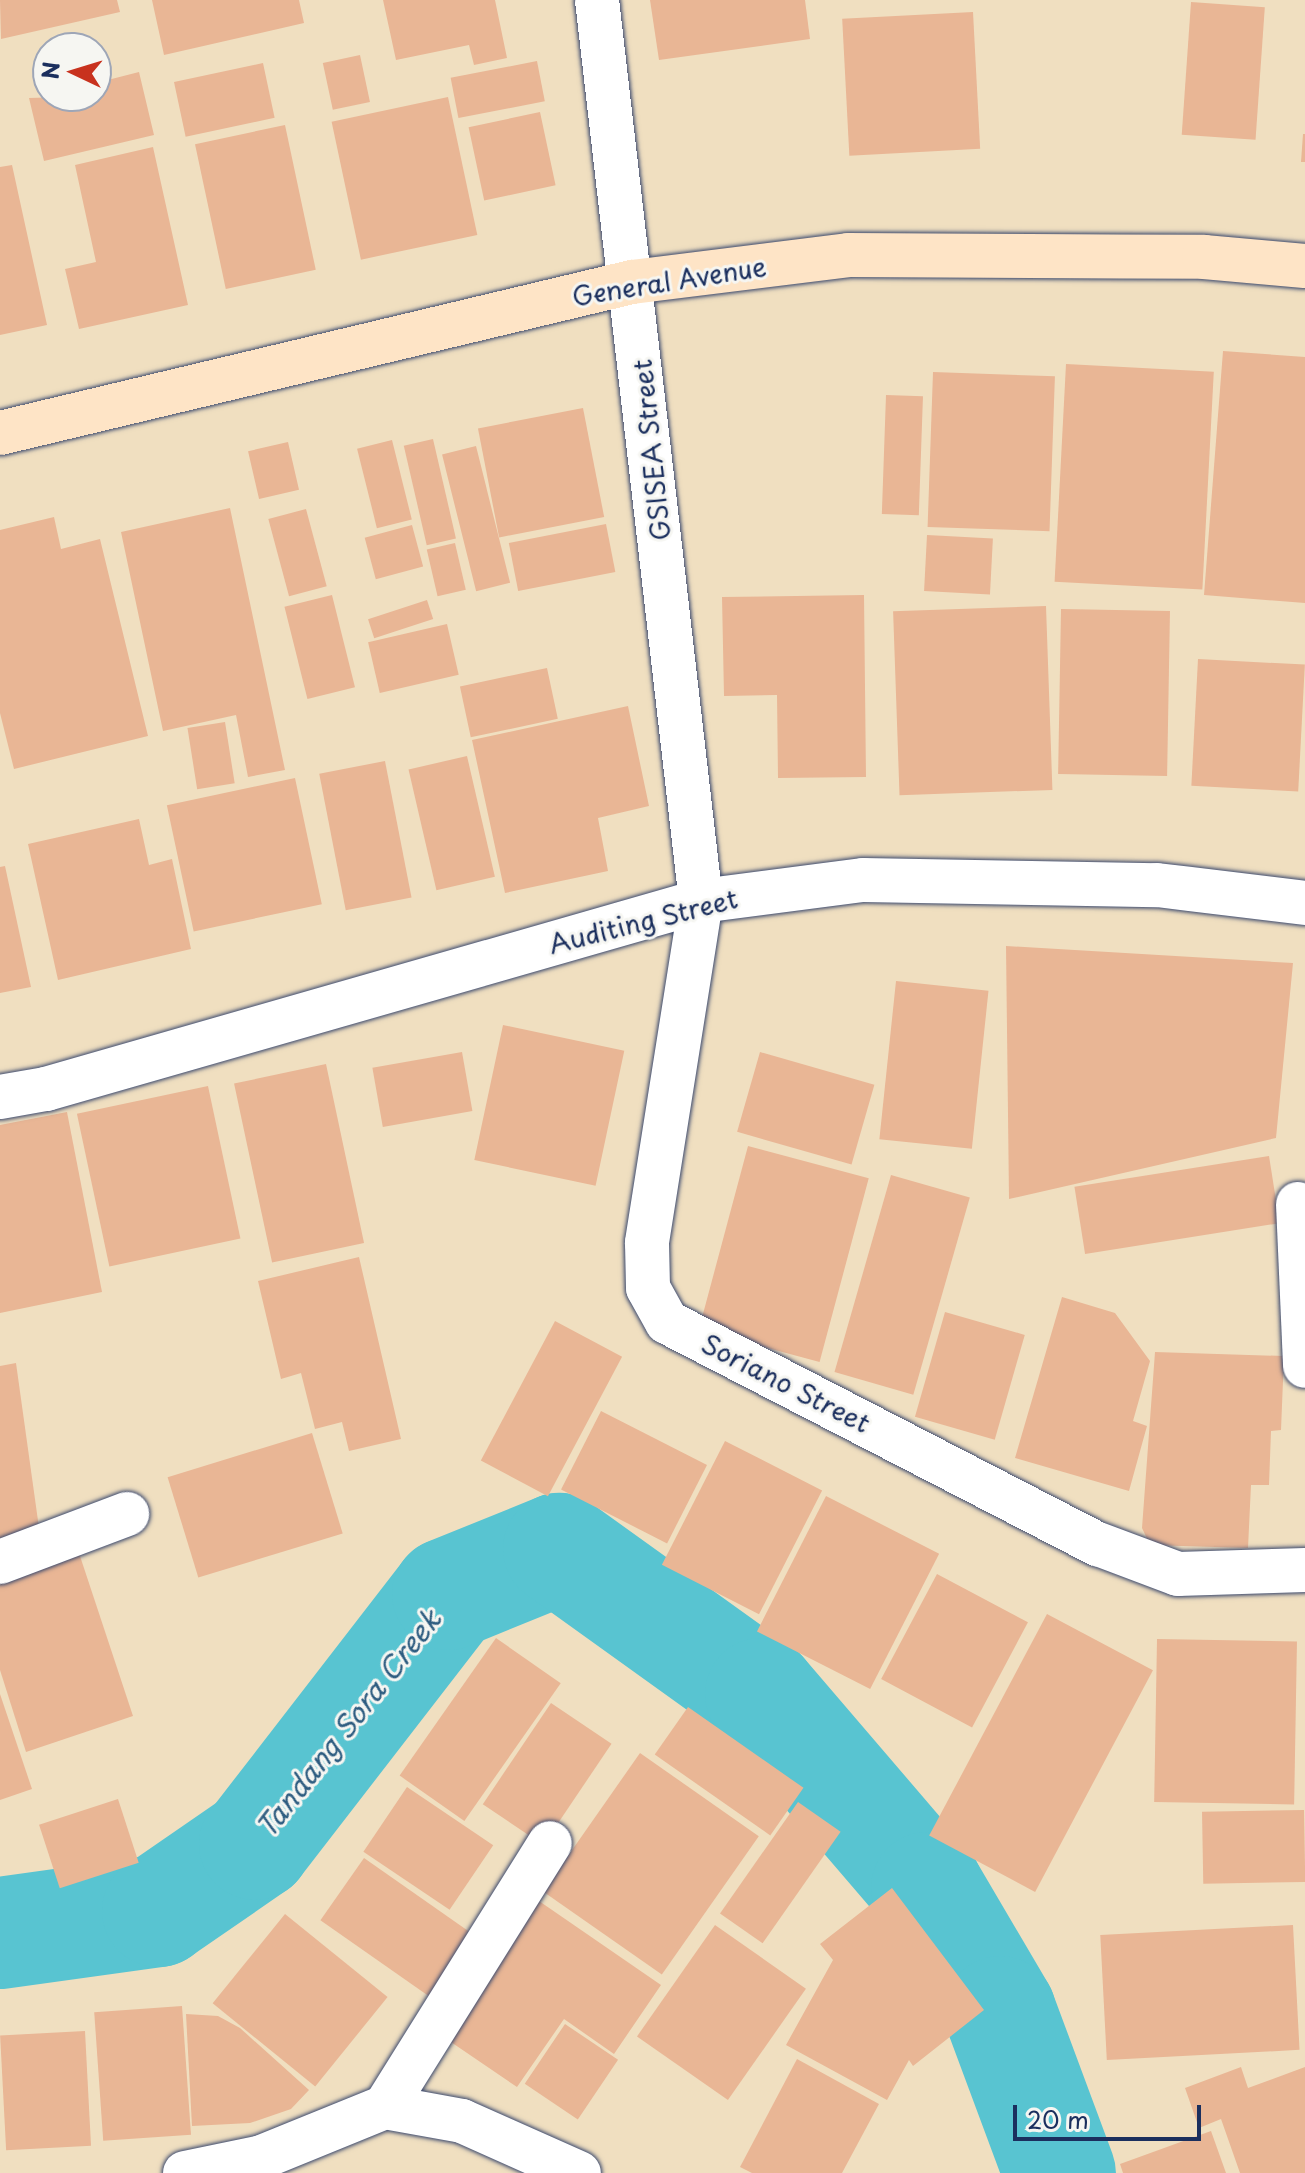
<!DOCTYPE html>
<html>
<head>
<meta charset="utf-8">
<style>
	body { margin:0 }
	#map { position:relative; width:1305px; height:2173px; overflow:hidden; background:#f0dfc0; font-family:"Playpen Sans",sans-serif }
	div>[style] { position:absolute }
	.river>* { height:112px; margin:-56px; padding:0 56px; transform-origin:56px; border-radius:56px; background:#58c4d1 }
	.building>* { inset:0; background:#e9b695; transform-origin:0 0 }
	.roads { filter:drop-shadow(0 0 2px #3b496d) drop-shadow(0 0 2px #3b496d) }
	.street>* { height:44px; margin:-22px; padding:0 22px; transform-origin:22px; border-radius:22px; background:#fff }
	.secondary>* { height:44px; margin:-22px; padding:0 22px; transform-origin:22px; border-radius:22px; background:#fee4c6 }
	span { translate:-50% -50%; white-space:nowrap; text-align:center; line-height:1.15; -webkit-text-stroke:6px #f6f6f2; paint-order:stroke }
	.street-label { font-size:26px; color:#1b2f5e }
	.water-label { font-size:28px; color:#2d5c80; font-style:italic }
	.north { position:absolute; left:32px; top:32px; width:80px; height:80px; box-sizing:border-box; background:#f6f6f2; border:2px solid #9ea6b7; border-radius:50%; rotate:274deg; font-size:22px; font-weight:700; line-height:32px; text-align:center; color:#1b2f5e }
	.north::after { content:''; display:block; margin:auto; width:28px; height:36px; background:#c8321e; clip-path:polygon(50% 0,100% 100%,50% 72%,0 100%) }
	.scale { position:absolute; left:1013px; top:2105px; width:188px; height:36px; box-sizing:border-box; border:4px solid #1b2f5e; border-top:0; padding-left:10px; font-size:24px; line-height:28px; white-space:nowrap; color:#1b2f5e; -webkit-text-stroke:6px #f6f6f2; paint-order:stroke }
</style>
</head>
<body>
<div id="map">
	<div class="river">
		<i style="left:0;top:1933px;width:160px;rotate:-7.9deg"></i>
		<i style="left:158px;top:1911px;width:118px;rotate:-34.6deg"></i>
		<i style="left:255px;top:1844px;width:316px;rotate:-52.3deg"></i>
		<i style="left:448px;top:1594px;width:120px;rotate:-22.1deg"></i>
		<i style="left:559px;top:1549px;width:249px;rotate:35.7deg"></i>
		<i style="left:761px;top:1694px;width:255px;rotate:49.4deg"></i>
		<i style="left:927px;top:1888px;width:144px;rotate:59.5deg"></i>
		<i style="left:1000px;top:2012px;width:172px;rotate:69.6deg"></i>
	</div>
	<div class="building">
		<i style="clip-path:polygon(0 0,117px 0,120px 12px,1px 39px)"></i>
		<i style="clip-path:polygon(152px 0,299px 0,304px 23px,164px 55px)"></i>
		<i style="clip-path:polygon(383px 0,495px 0,507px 58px,474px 65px,469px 45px,396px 60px)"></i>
		<i style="clip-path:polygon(650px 0,805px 0,810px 39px,659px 60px)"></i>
		<i style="left:1191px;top:2px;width:74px;height:133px;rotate:4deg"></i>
		<i style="left:973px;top:12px;width:137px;height:131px;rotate:87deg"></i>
		<i style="left:360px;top:55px;width:48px;height:38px;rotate:78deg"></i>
		<i style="left:537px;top:61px;width:41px;height:88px;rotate:79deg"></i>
		<i style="left:263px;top:63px;width:56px;height:91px;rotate:78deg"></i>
		<i style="clip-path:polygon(139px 72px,154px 135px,44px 161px,29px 98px,96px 96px,96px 83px)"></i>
		<i style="left:448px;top:97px;width:141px;height:119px;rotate:78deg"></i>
		<i style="left:540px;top:112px;width:75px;height:73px;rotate:78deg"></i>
		<i style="left:285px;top:125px;width:148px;height:92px;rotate:78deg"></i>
		<i style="clip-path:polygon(1303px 134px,1305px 134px,1305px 162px,1301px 162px)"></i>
		<i style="clip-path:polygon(153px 147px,188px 305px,79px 329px,65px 269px,96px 262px,75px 165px)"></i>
		<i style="clip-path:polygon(12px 165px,47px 325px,0 335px,0 167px)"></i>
		<i style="clip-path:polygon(1223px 351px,1305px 357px,1305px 603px,1204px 595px)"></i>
		<i style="left:1066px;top:364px;width:148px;height:218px;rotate:3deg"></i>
		<i style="left:933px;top:372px;width:122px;height:155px;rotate:2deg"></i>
		<i style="left:886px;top:395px;width:37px;height:119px;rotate:2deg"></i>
		<i style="left:583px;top:408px;width:111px;height:107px;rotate:79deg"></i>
		<i style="left:433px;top:439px;width:102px;height:30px;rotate:77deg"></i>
		<i style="left:392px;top:440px;width:82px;height:36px;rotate:76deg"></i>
		<i style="left:288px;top:442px;width:49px;height:41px;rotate:77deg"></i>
		<i style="left:476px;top:446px;width:141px;height:35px;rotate:76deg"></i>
		<i style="clip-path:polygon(230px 508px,285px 770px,248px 777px,236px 715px,163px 731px,121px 532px)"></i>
		<i style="left:306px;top:509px;width:80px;height:39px;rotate:75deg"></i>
		<i style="clip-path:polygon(54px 517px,61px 549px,100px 539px,148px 736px,14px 769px,0 713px,0 530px)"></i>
		<i style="left:606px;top:524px;width:49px;height:99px;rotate:79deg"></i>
		<i style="left:412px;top:525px;width:43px;height:49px;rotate:75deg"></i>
		<i style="left:927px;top:535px;width:66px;height:56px;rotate:3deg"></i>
		<i style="left:455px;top:543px;width:48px;height:29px;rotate:77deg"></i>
		<i style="left:332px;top:595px;width:95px;height:49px;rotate:76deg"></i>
		<i style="clip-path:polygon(864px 595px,866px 777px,778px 778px,777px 695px,724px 696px,722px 597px)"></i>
		<i style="left:427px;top:600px;width:20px;height:62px;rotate:72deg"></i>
		<i style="left:1046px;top:606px;width:184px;height:153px;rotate:88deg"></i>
		<i style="left:1061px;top:609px;width:109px;height:165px;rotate:1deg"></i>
		<i style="left:447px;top:624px;width:52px;height:81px;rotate:77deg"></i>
		<i style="left:1198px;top:659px;width:107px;height:127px;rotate:3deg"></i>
		<i style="left:547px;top:668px;width:52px;height:89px;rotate:78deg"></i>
		<i style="clip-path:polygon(628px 706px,649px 806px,598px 818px,608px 871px,505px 893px,472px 740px)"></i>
		<i style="left:225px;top:722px;width:62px;height:38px;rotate:81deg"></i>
		<i style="left:467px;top:756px;width:124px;height:60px;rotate:77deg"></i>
		<i style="left:385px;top:761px;width:139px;height:67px;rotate:79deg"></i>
		<i style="left:295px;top:778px;width:129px;height:131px;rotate:78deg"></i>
		<i style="clip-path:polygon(139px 819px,149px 865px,172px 859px,191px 949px,58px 980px,28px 844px)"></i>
		<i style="clip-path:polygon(5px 866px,31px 987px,0 993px,0 867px)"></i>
		<i style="clip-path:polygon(1006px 946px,1293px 963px,1276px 1138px,1009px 1199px)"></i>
		<i style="left:896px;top:981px;width:93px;height:159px;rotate:6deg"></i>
		<i style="left:503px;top:1025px;width:124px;height:138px;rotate:12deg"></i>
		<i style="left:462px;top:1052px;width:60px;height:91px;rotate:80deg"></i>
		<i style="left:760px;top:1052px;width:119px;height:83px;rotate:16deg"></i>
		<i style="left:326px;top:1064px;width:183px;height:94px;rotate:78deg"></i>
		<i style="left:208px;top:1086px;width:156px;height:134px;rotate:78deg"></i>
		<i style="clip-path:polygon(67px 1112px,102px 1292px,0 1313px,0 1125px)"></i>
		<i style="left:748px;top:1146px;width:125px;height:190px;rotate:15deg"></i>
		<i style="left:1269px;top:1156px;width:68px;height:197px;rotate:81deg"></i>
		<i style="left:891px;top:1175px;width:82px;height:205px;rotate:16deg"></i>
		<i style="clip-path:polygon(359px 1257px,401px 1439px,349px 1451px,342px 1422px,315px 1429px,301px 1373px,281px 1379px,258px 1281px)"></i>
		<i style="clip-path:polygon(1062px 1297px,1115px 1313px,1150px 1361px,1133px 1421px,1147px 1426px,1129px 1491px,1015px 1458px)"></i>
		<i style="left:945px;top:1312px;width:83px;height:109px;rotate:16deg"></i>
		<i style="left:555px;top:1321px;width:76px;height:158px;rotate:28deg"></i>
		<i style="clip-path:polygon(1155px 1352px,1284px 1356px,1281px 1430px,1271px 1431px,1269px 1485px,1251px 1485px,1248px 1548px,1150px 1545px,1142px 1528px)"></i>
		<i style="clip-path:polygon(16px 1363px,40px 1535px,0 1541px,0 1366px)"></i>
		<i style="left:601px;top:1411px;width:119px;height:88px;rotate:27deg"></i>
		<i style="left:312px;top:1433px;width:105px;height:151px;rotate:73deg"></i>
		<i style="left:725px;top:1441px;width:109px;height:139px;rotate:27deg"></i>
		<i style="left:826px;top:1496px;width:127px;height:152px;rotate:27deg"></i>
		<i style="clip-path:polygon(77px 1547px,133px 1716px,26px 1752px,0 1670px,0 1572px)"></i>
		<i style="left:937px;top:1574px;width:103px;height:119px;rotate:28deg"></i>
		<i style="left:1047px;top:1614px;width:120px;height:251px;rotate:28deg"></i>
		<i style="left:496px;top:1638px;width:79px;height:168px;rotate:35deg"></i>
		<i style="left:1157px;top:1639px;width:140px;height:163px;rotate:1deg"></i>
		<i style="clip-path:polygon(0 1694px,32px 1789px,0 1800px)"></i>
		<i style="left:551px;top:1703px;width:73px;height:122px;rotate:34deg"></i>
		<i style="left:688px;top:1707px;width:141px;height:58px;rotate:35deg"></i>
		<i style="left:640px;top:1753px;width:145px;height:169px;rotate:35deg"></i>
		<i style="left:407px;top:1787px;width:104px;height:78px;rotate:34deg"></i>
		<i style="left:118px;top:1799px;width:67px;height:83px;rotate:72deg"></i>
		<i style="left:798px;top:1802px;width:52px;height:136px;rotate:35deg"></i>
		<i style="left:1304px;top:1810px;width:72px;height:102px;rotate:89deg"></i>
		<i style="left:364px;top:1858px;width:136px;height:76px;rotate:35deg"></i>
		<i style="clip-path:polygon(892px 1888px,984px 2010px,913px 2066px,909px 2060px,887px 2100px,786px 2045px,833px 1960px,820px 1944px)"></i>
		<i style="clip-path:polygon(539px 1901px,661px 1985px,614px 2054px,564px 2019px,517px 2087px,445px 2038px)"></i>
		<i style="left:285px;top:1914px;width:132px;height:115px;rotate:39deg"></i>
		<i style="left:715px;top:1925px;width:111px;height:136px;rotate:35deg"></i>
		<i style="left:1293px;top:1925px;width:125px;height:193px;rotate:87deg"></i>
		<i style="left:182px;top:2006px;width:129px;height:88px;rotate:86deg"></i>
		<i style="clip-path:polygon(186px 2014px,218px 2016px,240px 2028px,309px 2090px,291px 2109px,250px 2123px,192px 2126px)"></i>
		<i style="left:565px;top:2024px;width:64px;height:72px;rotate:34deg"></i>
		<i style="left:85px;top:2031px;width:115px;height:85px;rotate:87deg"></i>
		<i style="clip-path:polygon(797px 2059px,879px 2104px,842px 2173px,752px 2173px,740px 2167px)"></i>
		<i style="clip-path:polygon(1241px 2067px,1248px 2088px,1305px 2067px,1305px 2173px,1240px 2173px,1221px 2119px,1199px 2128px,1185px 2088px)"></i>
		<i style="clip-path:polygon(1211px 2131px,1226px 2173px,1123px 2173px,1120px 2164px)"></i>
	</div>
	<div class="roads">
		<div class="street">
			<i style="left:597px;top:0;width:907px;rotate:83.42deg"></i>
			<i style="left:701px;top:901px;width:346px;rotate:99deg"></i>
			<i style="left:647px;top:1243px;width:45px;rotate:88.7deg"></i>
			<i style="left:648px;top:1288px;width:39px;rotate:61deg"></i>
			<i style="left:667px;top:1322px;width:485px;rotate:27.3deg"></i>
			<i style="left:1098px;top:1544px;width:85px;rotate:20.6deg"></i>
			<i style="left:1178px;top:1574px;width:127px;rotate:-1.8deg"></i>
			<i style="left:0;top:1097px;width:47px;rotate:-9.9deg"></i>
			<i style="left:46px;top:1089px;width:681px;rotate:-16.01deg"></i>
			<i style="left:701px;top:901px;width:163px;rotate:-7.4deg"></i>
			<i style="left:863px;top:880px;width:294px;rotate:1deg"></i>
			<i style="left:1157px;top:885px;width:149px;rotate:6.9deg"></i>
			<i style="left:1298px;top:1204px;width:162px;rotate:87.5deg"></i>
			<i style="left:0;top:1562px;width:136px;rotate:-20.7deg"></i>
			<i style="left:385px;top:2107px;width:311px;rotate:-58deg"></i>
			<i style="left:185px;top:2173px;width:79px;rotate:-11.7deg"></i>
			<i style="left:262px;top:2157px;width:133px;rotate:-22.1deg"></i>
			<i style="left:385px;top:2107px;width:78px;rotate:10.3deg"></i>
			<i style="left:462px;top:2121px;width:128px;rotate:24deg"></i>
		</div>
		<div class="secondary">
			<i style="left:0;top:433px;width:650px;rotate:-13.44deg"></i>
			<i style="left:632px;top:282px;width:218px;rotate:-7.1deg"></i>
			<i style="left:848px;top:255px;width:356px;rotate:0.3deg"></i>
			<i style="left:1204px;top:257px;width:101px;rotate:5.1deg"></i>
		</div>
	</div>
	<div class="street-label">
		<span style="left:669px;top:281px;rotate:-9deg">General Avenue</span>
		<span style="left:651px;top:450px;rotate:-96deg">GSISEA Street</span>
		<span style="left:643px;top:921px;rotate:-14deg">Auditing Street</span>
		<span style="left:786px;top:1383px;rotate:27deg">Soriano Street</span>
	</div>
	<div class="water-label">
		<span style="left:348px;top:1723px;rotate:-52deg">Tandang Sora Creek</span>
	</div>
	<div class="north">N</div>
	<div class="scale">20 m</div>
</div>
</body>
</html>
